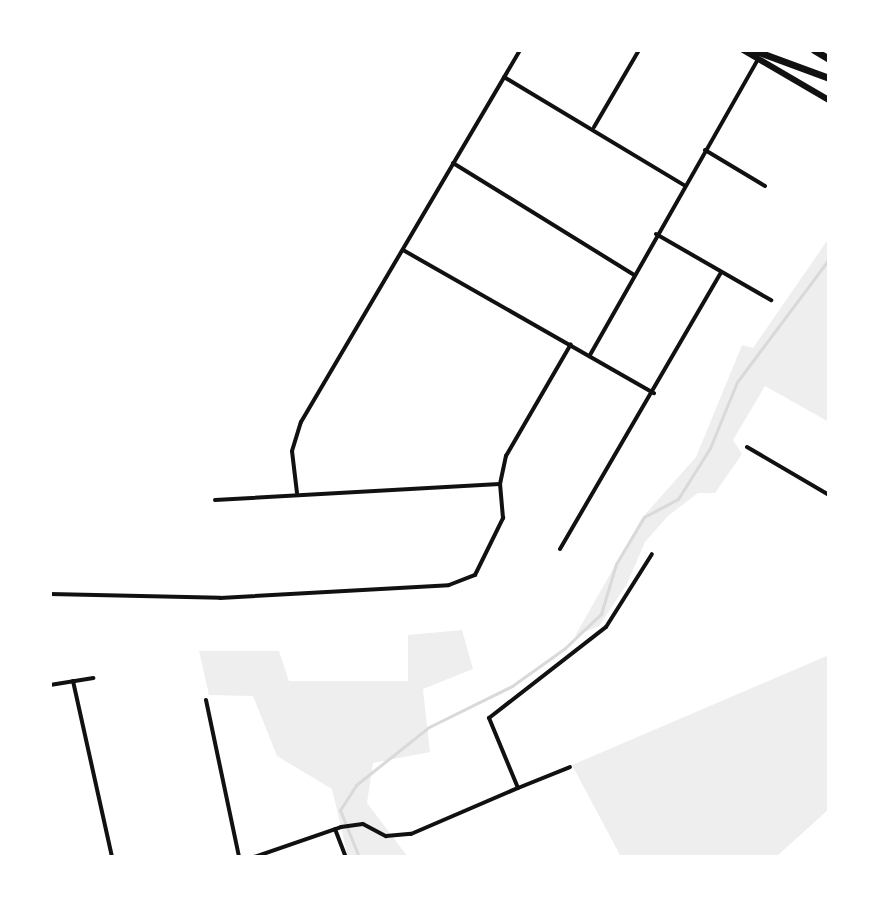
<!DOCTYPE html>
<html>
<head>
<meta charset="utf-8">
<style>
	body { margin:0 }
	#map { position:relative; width:879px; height:907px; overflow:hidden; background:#fff; font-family:Raleway,sans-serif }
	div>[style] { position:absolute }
	.green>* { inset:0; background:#eee }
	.stream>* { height:3px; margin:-1.5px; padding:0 1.5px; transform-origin:1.5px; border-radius:1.5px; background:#d9d9d9 }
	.minor>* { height:4px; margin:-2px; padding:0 2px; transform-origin:2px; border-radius:2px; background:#111 }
	.primary>* { height:6px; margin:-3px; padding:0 3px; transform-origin:3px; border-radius:3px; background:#111 }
	.motorway>* { height:7px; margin:-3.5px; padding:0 3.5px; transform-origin:3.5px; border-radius:3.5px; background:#111 }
	span { translate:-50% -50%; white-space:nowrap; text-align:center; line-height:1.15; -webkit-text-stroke:6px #fff; paint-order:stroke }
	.frame { position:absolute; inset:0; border:52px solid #fff; pointer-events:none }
</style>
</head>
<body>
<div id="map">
	<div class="green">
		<i style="clip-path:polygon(829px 238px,829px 422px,765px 386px,733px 440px,742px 454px,715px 493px,698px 493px,668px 516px,645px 542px,627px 584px,599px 626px,575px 636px,642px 518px,696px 457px,742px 345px,753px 348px)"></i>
		<i style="clip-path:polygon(462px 630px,473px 669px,423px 689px,430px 752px,373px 763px,367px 803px,408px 857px,348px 857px,332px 789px,277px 756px,253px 696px,209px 695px,199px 651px,279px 651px,289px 681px,408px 681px,408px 635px)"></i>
		<i style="clip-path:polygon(829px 655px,829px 809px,776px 857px,621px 857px,572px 765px)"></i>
	</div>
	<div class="stream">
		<i style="left:359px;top:857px;width:51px;rotate:-112deg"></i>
		<i style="left:340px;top:810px;width:30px;rotate:-57deg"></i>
		<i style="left:356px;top:785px;width:93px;rotate:-38.5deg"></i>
		<i style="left:429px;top:727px;width:93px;rotate:-26.3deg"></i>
		<i style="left:512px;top:686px;width:65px;rotate:-35.6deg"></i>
		<i style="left:565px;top:648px;width:50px;rotate:-43.4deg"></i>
		<i style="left:601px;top:614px;width:52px;rotate:-73.3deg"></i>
		<i style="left:616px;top:564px;width:55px;rotate:-59.2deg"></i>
		<i style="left:644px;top:517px;width:38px;rotate:-28deg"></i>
		<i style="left:678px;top:499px;width:60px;rotate:-57.9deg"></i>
		<i style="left:710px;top:448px;width:71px;rotate:-67.8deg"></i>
		<i style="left:737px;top:382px;width:154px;rotate:-53.2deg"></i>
	</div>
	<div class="minor">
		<i style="left:504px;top:77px;width:210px;rotate:31deg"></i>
		<i style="left:594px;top:127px;width:89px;rotate:-59.7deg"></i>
		<i style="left:705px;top:150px;width:70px;rotate:31deg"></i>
		<i style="left:453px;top:163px;width:213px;rotate:31.7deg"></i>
		<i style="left:656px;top:234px;width:133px;rotate:29.9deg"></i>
		<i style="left:403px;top:250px;width:289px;rotate:29.7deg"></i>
		<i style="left:590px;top:355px;width:340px;rotate:-60.4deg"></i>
		<i style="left:747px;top:447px;width:95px;rotate:30.3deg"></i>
		<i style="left:297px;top:493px;width:42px;rotate:-96.8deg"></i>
		<i style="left:292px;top:451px;width:30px;rotate:-73deg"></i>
		<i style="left:301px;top:422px;width:432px;rotate:-59.5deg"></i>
		<i style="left:215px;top:500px;width:285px;rotate:-3.2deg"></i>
		<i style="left:560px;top:549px;width:320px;rotate:-59.8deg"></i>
		<i style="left:50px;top:594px;width:170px;rotate:1.3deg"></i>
		<i style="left:220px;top:598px;width:229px;rotate:-3.2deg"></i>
		<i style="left:449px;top:585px;width:28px;rotate:-21deg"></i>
		<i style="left:475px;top:575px;width:64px;rotate:-63.8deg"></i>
		<i style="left:503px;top:518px;width:34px;rotate:-95deg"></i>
		<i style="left:500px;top:484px;width:29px;rotate:-78deg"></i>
		<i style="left:506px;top:456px;width:129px;rotate:-59.9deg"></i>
		<i style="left:73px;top:681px;width:180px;rotate:77.5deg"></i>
		<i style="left:50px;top:685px;width:44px;rotate:-9.2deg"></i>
		<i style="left:206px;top:700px;width:160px;rotate:78.1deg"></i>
		<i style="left:518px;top:788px;width:56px;rotate:-22deg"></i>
		<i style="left:335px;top:829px;width:30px;rotate:69deg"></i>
		<i style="left:254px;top:857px;width:92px;rotate:-19deg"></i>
		<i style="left:341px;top:827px;width:22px;rotate:-8deg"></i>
		<i style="left:363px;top:824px;width:26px;rotate:28deg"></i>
		<i style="left:386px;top:836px;width:25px;rotate:-5deg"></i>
		<i style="left:411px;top:834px;width:116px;rotate:-23.3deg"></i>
		<i style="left:518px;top:788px;width:76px;rotate:-112.5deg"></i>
		<i style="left:489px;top:718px;width:148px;rotate:-37.9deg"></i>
		<i style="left:606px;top:627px;width:86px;rotate:-57.8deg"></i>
	</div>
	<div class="primary">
		<i style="left:743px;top:50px;width:99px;rotate:30.2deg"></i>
	</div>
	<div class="motorway">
		<i style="left:753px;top:50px;width:81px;rotate:20.2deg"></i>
		<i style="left:814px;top:50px;width:17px;rotate:31deg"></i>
	</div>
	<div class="frame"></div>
</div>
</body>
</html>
